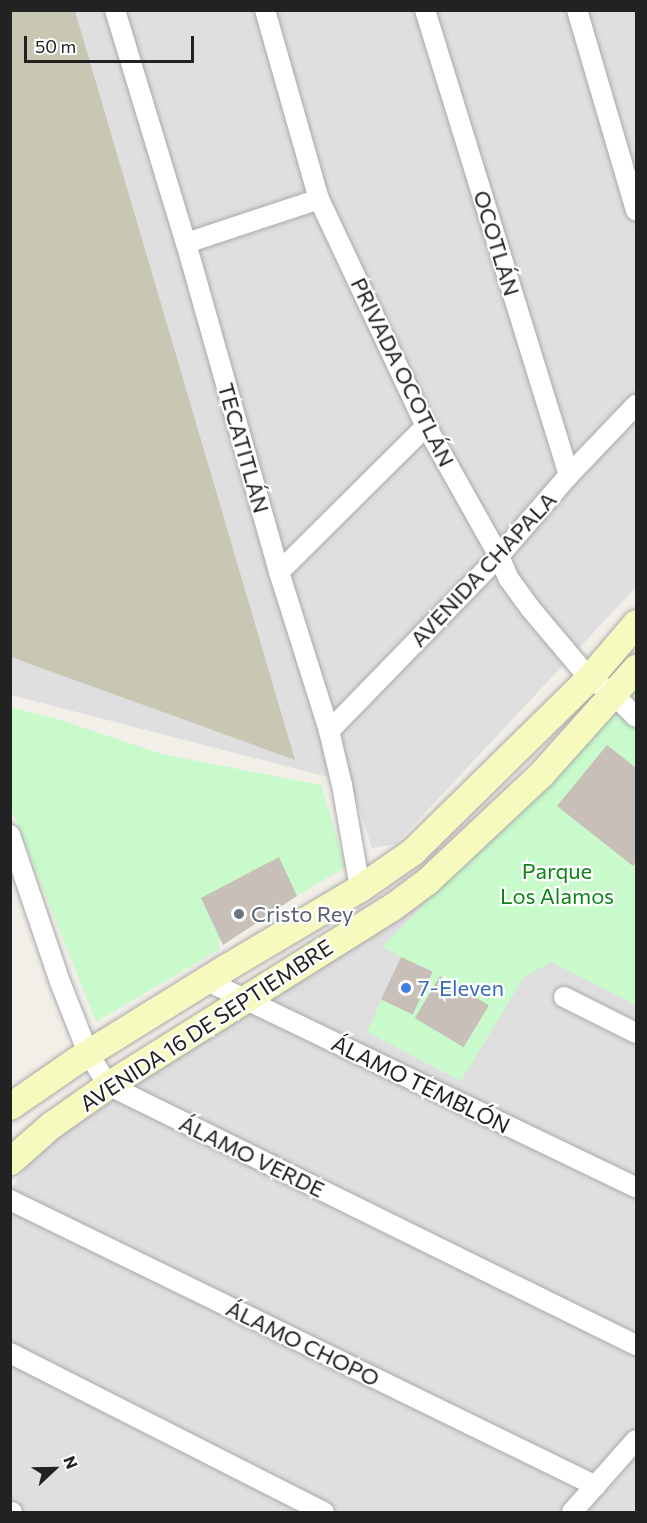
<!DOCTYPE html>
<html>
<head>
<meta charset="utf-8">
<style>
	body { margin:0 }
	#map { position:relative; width:647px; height:1523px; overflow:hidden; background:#f2efe9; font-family:Commissioner,sans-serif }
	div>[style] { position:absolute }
	.residential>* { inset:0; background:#e0dfdf }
	.construction>* { inset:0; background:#c7c7b4 }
	.park>* { inset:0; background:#c8facc }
	.building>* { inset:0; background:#c7bfb8; transform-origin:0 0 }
	.roads { filter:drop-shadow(0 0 2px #a9a9a9) drop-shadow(0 0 2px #a9a9a9) }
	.street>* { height:20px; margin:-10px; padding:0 10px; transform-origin:10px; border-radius:10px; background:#fff }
	.secondary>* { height:27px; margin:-13.5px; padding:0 13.5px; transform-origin:13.5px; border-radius:13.5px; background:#f7fabf }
	.dots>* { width:16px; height:16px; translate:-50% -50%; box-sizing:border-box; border:3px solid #fff; border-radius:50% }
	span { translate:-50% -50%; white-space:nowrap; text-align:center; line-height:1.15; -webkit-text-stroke:4.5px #fff; paint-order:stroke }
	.street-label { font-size:22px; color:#222 }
	.park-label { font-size:22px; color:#0c8416 }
	.worship-label { font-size:22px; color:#5b616d }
	.left { translate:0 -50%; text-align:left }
	.shop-label { font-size:22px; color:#366cbe }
	.frame { position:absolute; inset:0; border:12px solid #222; pointer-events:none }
	.north { position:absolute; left:24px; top:1439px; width:60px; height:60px; -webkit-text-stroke:4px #fff; paint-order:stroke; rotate:68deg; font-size:16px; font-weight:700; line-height:24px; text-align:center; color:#222 }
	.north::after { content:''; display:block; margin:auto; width:21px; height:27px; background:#222; clip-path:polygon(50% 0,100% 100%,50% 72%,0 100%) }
	.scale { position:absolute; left:24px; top:36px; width:170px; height:27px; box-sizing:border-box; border:3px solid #222; border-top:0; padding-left:8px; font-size:18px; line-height:21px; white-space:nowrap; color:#222; -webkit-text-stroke:4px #fff; paint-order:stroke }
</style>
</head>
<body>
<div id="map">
	<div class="residential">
		<i style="clip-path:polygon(10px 11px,636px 11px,636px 587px,396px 844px,372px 848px,351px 783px,11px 695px)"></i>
		<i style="clip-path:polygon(636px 681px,636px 1512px,11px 1512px,11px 1189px,37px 1151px,452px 875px)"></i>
	</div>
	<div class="construction">
		<i style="clip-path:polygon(10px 11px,75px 11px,295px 760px,11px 657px)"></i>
	</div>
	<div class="park">
		<i style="clip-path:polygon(636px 691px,636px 1005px,551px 962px,524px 977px,461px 1081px,367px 1032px,401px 957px,382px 947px)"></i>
		<i style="clip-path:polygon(10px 707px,61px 720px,161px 754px,321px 785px,346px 867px,218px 942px,220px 949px,96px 1022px,11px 808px)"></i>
	</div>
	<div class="building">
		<i style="clip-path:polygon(607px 745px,636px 768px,636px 862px,633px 866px,557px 806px)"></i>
		<i style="clip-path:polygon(279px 857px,297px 896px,223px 945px,201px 898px)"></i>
		<i style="left:401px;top:957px;width:35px;height:47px;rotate:25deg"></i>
		<i style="left:440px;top:976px;width:57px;height:49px;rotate:31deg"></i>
	</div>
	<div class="roads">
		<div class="street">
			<i style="left:115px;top:10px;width:244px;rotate:73.1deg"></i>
			<i style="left:186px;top:243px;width:342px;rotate:74.2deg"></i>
			<i style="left:279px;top:572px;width:167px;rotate:72.5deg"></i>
			<i style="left:329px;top:731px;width:56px;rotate:76.5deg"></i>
			<i style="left:342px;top:785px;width:105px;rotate:80.1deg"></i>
			<i style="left:265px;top:10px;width:197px;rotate:74.1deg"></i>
			<i style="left:319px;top:199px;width:251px;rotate:64.8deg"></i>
			<i style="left:426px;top:426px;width:149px;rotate:60.7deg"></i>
			<i style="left:499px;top:556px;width:25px;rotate:67deg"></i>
			<i style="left:509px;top:579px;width:36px;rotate:54deg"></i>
			<i style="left:530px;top:608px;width:92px;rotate:49.9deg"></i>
			<i style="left:589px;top:678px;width:27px;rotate:33deg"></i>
			<i style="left:612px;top:693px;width:34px;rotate:45deg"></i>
			<i style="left:425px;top:10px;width:487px;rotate:72.8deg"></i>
			<i style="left:577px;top:10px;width:209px;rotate:73.6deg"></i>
			<i style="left:186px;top:243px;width:140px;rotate:-18.3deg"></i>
			<i style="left:279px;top:572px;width:207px;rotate:-44.8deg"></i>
			<i style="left:329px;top:731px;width:244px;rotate:-45.8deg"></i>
			<i style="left:499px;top:556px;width:107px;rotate:-49.2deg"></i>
			<i style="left:569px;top:475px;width:97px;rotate:-46.3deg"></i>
			<i style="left:10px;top:835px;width:155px;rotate:71.2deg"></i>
			<i style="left:60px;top:982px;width:76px;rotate:68.5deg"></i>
			<i style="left:88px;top:1053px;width:38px;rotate:58deg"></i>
			<i style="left:108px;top:1085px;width:589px;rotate:26.22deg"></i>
			<i style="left:205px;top:980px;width:478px;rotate:25.7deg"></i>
			<i style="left:564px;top:997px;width:80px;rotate:26.6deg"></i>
			<i style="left:10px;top:1200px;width:652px;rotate:26.01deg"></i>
			<i style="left:10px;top:1353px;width:352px;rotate:26.9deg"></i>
			<i style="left:10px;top:1512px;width:2px"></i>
			<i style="left:572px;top:1512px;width:96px;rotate:-48.4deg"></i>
		</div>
		<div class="secondary">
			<i style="left:10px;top:1106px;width:79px;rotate:-34.7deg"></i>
			<i style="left:75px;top:1061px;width:176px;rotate:-31.8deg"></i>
			<i style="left:225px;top:968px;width:157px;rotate:-30.7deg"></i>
			<i style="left:360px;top:888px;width:65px;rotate:-34.9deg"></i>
			<i style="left:413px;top:851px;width:247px;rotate:-44.5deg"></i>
			<i style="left:589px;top:678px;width:72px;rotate:-49.5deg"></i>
			<i style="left:10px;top:1161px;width:55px;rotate:-41.3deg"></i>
			<i style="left:51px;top:1125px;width:70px;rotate:-35.1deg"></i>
			<i style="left:108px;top:1085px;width:335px;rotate:-32.1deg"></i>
			<i style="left:392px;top:907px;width:44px;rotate:-36.6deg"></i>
			<i style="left:427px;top:881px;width:158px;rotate:-43.2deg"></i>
			<i style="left:542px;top:773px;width:141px;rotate:-48.2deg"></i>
		</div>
	</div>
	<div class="dots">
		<i style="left:239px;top:914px;background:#6b7280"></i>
		<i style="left:406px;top:988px;background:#3f7fe0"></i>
	</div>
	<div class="street-label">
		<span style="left:497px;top:243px;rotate:73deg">OCOTLÁN</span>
		<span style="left:403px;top:372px;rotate:64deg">PRIVADA OCOTLÁN</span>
		<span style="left:244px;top:448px;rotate:74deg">TECATITLÁN</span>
		<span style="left:483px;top:569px;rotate:-47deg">AVENIDA CHAPALA</span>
		<span style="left:206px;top:1025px;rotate:-33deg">AVENIDA 16 DE SEPTIEMBRE</span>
		<span style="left:421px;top:1084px;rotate:26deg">ÁLAMO TEMBLÓN</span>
		<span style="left:252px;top:1156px;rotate:26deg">ÁLAMO VERDE</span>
		<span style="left:303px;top:1343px;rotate:26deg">ÁLAMO CHOPO</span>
	</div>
	<div class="park-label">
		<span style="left:557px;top:883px">Parque<br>Los Alamos</span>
	</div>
	<div class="worship-label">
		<span class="left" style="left:251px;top:914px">Cristo Rey</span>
	</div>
	<div class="shop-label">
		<span class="left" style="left:418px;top:988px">7-Eleven</span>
	</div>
	<div class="frame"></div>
	<div class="north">N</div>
	<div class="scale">50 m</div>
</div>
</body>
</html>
